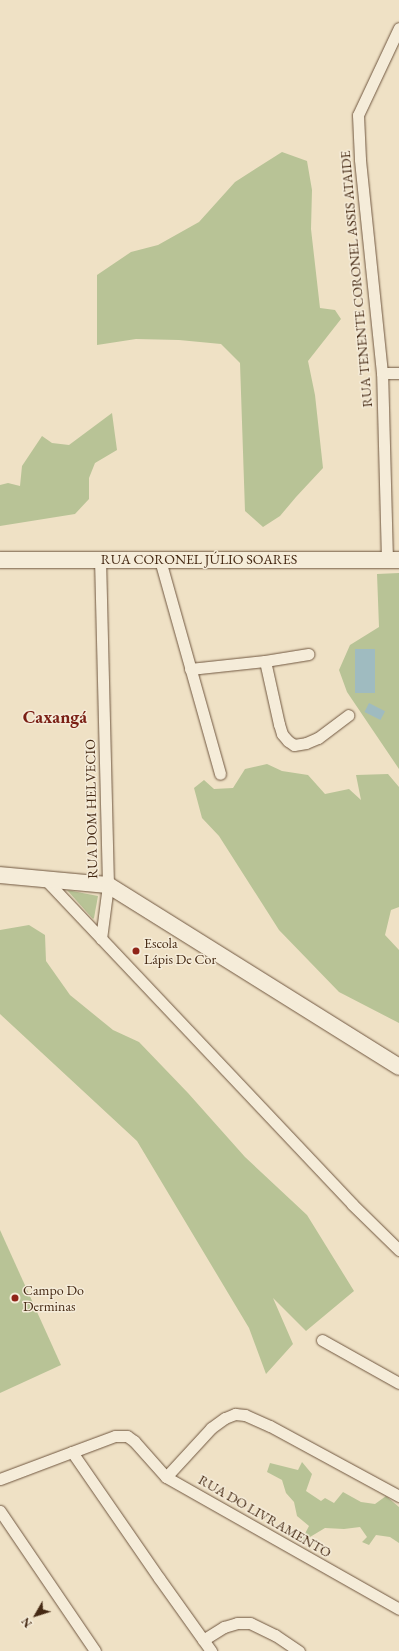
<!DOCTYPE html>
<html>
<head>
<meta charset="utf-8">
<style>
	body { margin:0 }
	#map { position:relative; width:399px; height:1651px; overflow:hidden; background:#efe1c5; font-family:"EB Garamond",serif }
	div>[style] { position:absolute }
	.green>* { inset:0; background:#b8c396 }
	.water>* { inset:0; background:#9fbbc0; transform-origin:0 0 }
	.roads { filter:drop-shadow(0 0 1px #705740) drop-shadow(0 0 1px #705740) }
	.street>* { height:11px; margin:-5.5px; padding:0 5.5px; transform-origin:5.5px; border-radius:5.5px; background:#f5ecd9 }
	.secondary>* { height:16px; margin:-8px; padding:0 8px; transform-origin:8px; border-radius:8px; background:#f5ecd9 }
	.dots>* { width:11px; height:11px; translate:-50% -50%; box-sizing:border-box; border:2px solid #f5ecd9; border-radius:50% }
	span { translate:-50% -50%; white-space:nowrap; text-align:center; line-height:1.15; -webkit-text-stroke:3px #f5ecd9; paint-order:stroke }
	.street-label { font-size:14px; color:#452913 }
	.poi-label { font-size:14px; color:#452913 }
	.left { translate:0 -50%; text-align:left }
	.district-label { font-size:18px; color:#7a1f14; font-weight:700 }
	.north { position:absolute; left:16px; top:1595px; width:40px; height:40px; -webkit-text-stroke:3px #f5ecd9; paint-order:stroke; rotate:231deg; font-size:11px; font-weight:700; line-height:16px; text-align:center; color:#452913 }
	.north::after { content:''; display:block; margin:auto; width:14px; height:18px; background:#452913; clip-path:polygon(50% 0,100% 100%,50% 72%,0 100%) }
</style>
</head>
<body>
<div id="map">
	<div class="green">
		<i style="clip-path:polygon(282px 152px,307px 161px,312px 190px,311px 229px,320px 308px,335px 310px,341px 319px,308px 361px,315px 395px,323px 468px,296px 497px,280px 516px,263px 527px,245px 511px,240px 363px,221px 344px,179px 340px,136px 339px,97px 345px,97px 275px,131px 252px,158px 245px,199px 222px,235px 182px)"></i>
		<i style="clip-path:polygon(112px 413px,117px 450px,95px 463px,89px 478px,89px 499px,75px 514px,0 526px,0 485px,8px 483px,20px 486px,22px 466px,42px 436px,52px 443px,69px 445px)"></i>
		<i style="clip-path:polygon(399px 573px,399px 769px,347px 692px,339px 670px,350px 645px,379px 627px,377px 574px)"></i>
		<i style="clip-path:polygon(267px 764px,282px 771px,308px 775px,325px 794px,349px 789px,361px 800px,356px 775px,388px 774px,399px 787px,399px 907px,391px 910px,385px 935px,399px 950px,399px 1023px,339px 992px,279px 930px,219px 836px,202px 818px,194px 788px,204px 780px,214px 789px,233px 788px,245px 769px)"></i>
		<i style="clip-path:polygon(67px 890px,98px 896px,94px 918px,93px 919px)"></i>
		<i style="clip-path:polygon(29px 925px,45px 935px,46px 961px,70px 995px,113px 1030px,139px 1042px,188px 1093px,245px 1157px,307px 1215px,354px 1291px,306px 1331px,273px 1298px,293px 1344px,266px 1374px,249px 1328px,137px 1141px,0 1014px,0 930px)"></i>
		<i style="clip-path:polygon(0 1230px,61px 1365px,0 1393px)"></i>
		<i style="clip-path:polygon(302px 1462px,312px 1474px,306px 1491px,321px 1501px,325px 1498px,334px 1503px,343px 1492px,361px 1502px,375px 1504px,386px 1496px,399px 1507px,399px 1543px,390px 1537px,376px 1535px,369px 1545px,362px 1542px,367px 1537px,360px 1527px,344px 1529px,325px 1528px,300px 1543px,309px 1526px,297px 1516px,294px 1502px,286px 1493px,282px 1480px,267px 1472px,270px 1463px,298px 1470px)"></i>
	</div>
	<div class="water">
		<i style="left:355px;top:649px;width:20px;height:44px"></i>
		<i style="left:369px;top:703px;width:18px;height:10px;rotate:27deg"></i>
	</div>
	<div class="roads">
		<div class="street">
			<i style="left:382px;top:373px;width:17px"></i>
			<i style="left:100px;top:558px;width:327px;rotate:88.6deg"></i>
			<i style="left:108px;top:885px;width:54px;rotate:97.4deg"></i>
			<i style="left:160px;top:560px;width:222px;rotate:74.3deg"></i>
			<i style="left:387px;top:560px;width:187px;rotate:-91.5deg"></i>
			<i style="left:382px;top:373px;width:215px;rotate:-95.9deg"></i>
			<i style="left:360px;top:159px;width:44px;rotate:-92.6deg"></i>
			<i style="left:358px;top:115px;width:96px;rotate:-64.8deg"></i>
			<i style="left:265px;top:661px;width:65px;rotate:77.5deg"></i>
			<i style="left:279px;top:724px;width:10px;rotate:73deg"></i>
			<i style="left:282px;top:734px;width:9px;rotate:49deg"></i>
			<i style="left:288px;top:741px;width:7px;rotate:34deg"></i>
			<i style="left:294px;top:745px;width:12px;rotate:-9deg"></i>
			<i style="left:306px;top:743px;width:13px;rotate:-23deg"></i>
			<i style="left:318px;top:738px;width:38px;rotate:-37deg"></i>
			<i style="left:190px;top:669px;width:75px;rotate:-6.1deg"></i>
			<i style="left:265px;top:661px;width:44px;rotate:-9.2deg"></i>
			<i style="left:44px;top:878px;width:448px;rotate:46.6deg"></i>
			<i style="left:352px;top:1204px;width:66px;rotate:44.4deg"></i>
			<i style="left:322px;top:1340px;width:88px;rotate:29.2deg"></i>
			<i style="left:72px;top:1452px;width:46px;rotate:-20.4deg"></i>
			<i style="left:115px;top:1436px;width:12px"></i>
			<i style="left:127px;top:1436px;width:9px;rotate:36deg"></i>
			<i style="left:134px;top:1441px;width:48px;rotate:48.4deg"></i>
			<i style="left:166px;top:1477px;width:268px;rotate:29.5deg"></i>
			<i style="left:166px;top:1477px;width:67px;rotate:-47.4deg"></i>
			<i style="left:211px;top:1428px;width:17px;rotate:-36deg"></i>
			<i style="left:225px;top:1418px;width:11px;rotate:-22deg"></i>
			<i style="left:235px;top:1414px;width:10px;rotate:6deg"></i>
			<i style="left:245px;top:1415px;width:27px;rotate:24deg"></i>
			<i style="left:270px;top:1426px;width:147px;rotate:28.5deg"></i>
			<i style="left:0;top:1479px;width:77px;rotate:-20.6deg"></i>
			<i style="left:72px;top:1452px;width:153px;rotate:55.4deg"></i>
			<i style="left:159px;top:1578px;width:90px;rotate:54.5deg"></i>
			<i style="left:0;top:1511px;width:169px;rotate:55.8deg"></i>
			<i style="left:203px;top:1640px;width:25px;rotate:-32deg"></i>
			<i style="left:224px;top:1627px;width:14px;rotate:-17deg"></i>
			<i style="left:237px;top:1623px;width:13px"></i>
			<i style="left:250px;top:1623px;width:28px;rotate:26deg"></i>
			<i style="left:275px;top:1635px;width:29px;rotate:34deg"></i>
		</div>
		<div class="secondary">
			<i style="left:0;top:560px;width:399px"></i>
			<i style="left:0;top:875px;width:108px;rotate:5.3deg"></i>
			<i style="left:108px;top:885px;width:343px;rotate:32deg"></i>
		</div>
	</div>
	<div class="dots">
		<i style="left:136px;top:951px;background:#8f2418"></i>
		<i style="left:15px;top:1298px;background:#8f2418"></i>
	</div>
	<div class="street-label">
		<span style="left:356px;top:279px;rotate:-95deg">RUA TENENTE CORONEL ASSIS ATAIDE</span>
		<span style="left:199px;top:559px">RUA CORONEL JÚLIO SOARES</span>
		<span style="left:91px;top:809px;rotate:-91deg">RUA DOM HELVECIO</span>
		<span style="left:265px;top:1516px;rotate:30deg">RUA DO LIVRAMENTO</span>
	</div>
	<div class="poi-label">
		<span class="left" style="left:144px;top:951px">Escola<br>Lápis De Cor</span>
		<span class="left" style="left:23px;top:1298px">Campo Do<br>Derminas</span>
	</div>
	<div class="district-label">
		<span style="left:55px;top:717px">Caxangá</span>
	</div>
	<div class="north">N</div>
</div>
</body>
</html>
